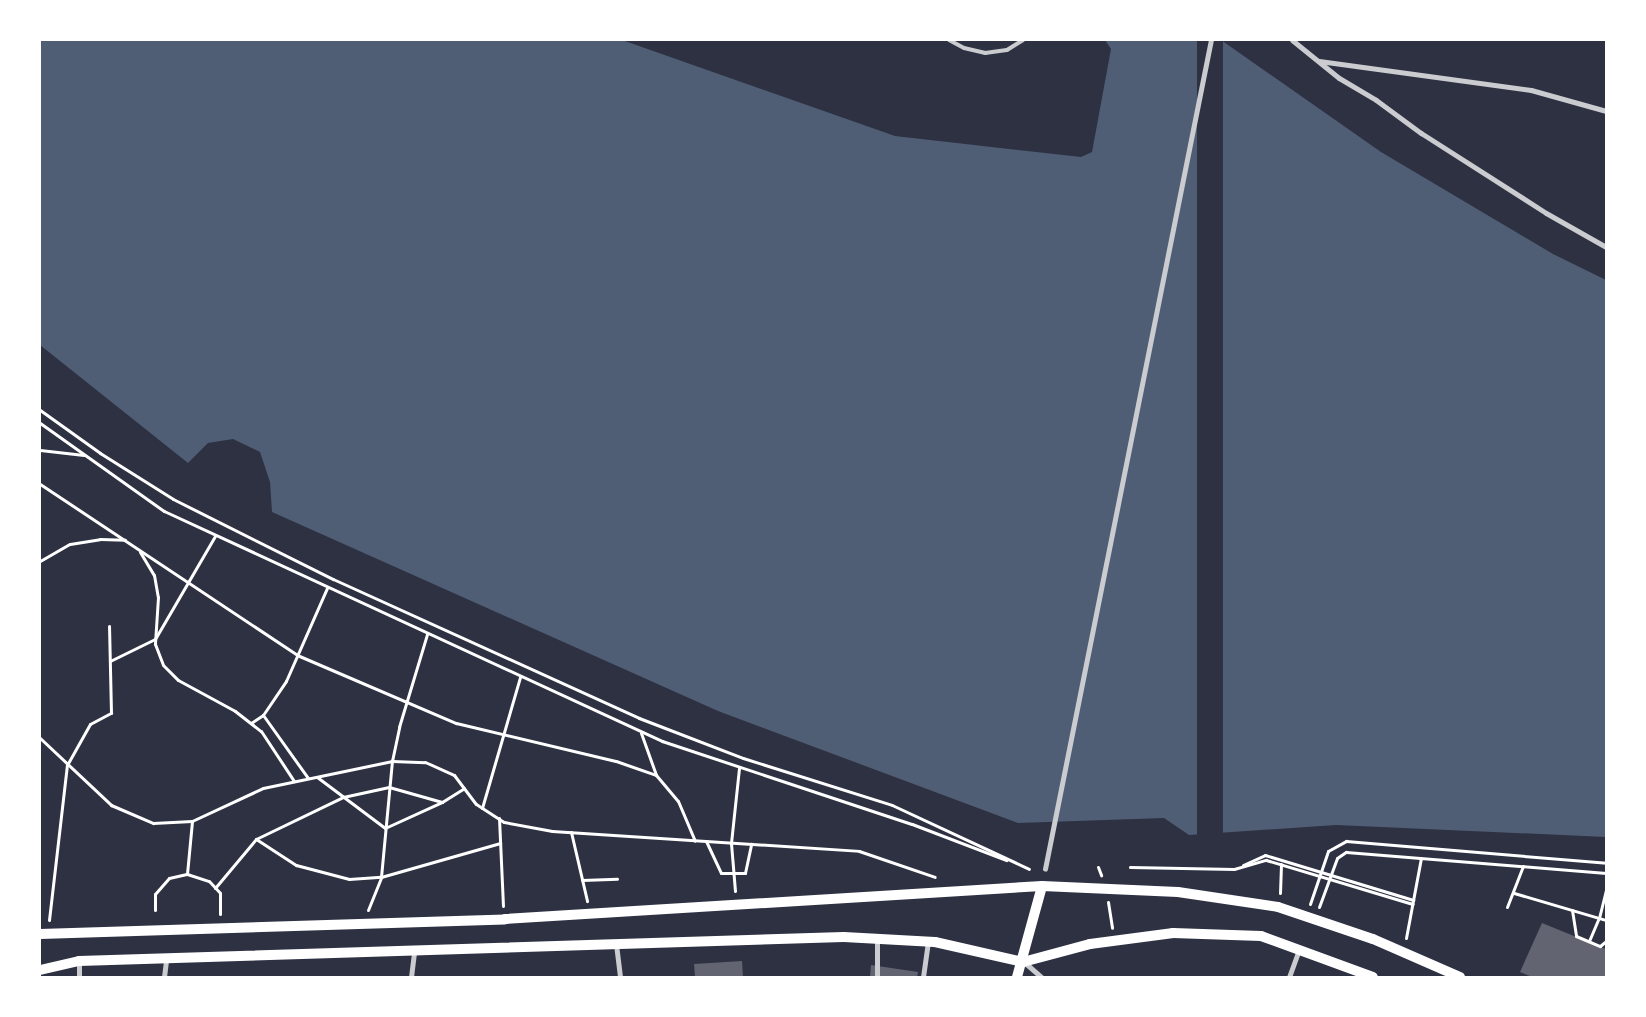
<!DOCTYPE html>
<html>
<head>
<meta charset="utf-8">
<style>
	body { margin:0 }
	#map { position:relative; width:1646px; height:1017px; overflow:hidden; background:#2d3142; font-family:Helvetica,sans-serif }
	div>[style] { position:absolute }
	.water>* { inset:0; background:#4f5d75 }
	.pier>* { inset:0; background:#2d3142; transform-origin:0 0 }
	.building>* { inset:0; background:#626471 }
	.path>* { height:3px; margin:-1.5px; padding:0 1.5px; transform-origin:1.5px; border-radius:1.5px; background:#fff }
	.service>* { height:4px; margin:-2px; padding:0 2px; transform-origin:2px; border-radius:2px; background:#caccd0 }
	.pedestrian>* { height:4.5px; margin:-2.25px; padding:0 2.25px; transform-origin:2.25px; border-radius:2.25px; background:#caccd0 }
	.minor>* { height:5px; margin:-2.5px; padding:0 2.5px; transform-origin:2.5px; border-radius:2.5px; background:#caccd0 }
	.secondary>* { height:10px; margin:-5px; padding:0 5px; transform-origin:5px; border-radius:5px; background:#fff }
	span { translate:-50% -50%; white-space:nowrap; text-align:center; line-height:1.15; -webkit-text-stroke:5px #fff; paint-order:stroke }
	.frame { position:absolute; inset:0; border:41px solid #fff; pointer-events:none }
</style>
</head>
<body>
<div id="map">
	<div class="water">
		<i style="clip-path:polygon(40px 40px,622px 40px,895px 136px,1081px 157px,1092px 152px,1111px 49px,1105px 40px,1221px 40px,1381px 152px,1553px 254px,1606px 280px,1606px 837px,1336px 825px,1189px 835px,1164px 818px,1018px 823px,718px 711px,272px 512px,270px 482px,260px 452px,233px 439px,208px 443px,188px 463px,40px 345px)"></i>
	</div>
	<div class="pier">
		<i style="left:1197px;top:40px;width:26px;height:800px"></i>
	</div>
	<div class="building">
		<i style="clip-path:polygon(1542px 923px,1606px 949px,1606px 977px,1532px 977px,1520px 972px)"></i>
		<i style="clip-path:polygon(742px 961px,743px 977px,695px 977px,694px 964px)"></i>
		<i style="clip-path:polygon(871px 965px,918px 972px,917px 977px,870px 977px)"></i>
	</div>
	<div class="path">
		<i style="left:40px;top:410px;width:74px;rotate:35.6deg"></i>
		<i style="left:100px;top:453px;width:86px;rotate:32.2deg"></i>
		<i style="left:173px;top:499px;width:179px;rotate:26.6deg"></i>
		<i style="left:333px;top:579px;width:336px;rotate:24.4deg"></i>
		<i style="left:639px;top:718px;width:111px;rotate:21deg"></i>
		<i style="left:743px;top:758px;width:156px;rotate:17.5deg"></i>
		<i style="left:892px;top:805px;width:151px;rotate:25deg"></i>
		<i style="left:40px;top:423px;width:152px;rotate:35.4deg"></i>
		<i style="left:164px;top:511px;width:549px;rotate:24.79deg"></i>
		<i style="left:662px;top:741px;width:263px;rotate:18.4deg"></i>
		<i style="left:912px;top:824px;width:101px;rotate:21deg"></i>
		<i style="left:40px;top:450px;width:44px;rotate:6.5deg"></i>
		<i style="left:40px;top:484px;width:309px;rotate:33.6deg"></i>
		<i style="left:297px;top:655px;width:173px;rotate:23.2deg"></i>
		<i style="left:456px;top:723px;width:164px;rotate:13.4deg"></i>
		<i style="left:616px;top:761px;width:42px;rotate:19.3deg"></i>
		<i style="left:140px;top:552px;width:27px;rotate:59deg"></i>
		<i style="left:154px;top:575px;width:22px;rotate:80deg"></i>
		<i style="left:158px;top:597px;width:47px;rotate:93.7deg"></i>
		<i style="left:155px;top:644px;width:22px;rotate:69deg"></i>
		<i style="left:163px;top:665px;width:21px;rotate:45deg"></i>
		<i style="left:178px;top:680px;width:65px;rotate:28.5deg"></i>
		<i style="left:235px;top:711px;width:33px;rotate:38deg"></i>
		<i style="left:261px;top:731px;width:60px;rotate:56.6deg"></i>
		<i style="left:40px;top:561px;width:34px;rotate:-30deg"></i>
		<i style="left:70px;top:544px;width:30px;rotate:-9deg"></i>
		<i style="left:100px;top:539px;width:25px;rotate:2deg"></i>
		<i style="left:110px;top:661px;width:50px;rotate:-26.1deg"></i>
		<i style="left:155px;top:639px;width:119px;rotate:-59.8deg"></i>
		<i style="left:263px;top:715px;width:77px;rotate:54.5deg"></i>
		<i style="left:251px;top:723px;width:14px;rotate:-34deg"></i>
		<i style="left:263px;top:715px;width:41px;rotate:-55.9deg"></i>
		<i style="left:286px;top:681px;width:102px;rotate:-66.2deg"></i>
		<i style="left:641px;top:733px;width:45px;rotate:70.3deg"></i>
		<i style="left:656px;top:775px;width:34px;rotate:50deg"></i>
		<i style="left:678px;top:801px;width:43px;rotate:67deg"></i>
		<i style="left:40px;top:738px;width:98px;rotate:43.3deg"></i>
		<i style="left:111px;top:805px;width:46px;rotate:23.2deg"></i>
		<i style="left:153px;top:823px;width:39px;rotate:-3deg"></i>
		<i style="left:192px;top:821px;width:78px;rotate:-24.9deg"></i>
		<i style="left:263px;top:788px;width:132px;rotate:-11.8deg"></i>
		<i style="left:392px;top:761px;width:33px;rotate:2deg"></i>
		<i style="left:425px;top:762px;width:32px;rotate:24deg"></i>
		<i style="left:454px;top:775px;width:36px;rotate:53deg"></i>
		<i style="left:476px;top:804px;width:33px;rotate:33deg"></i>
		<i style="left:504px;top:822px;width:49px;rotate:10.6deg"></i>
		<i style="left:552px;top:831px;width:308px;rotate:3.7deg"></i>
		<i style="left:859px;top:851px;width:80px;rotate:18.9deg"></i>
		<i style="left:317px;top:777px;width:85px;rotate:36.9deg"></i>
		<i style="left:385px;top:828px;width:63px;rotate:-24.5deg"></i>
		<i style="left:442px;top:802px;width:26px;rotate:-32deg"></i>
		<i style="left:482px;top:808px;width:136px;rotate:-73.8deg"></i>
		<i style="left:499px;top:818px;width:88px;rotate:87.4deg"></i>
		<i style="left:571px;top:832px;width:71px;rotate:76.9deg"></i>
		<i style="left:256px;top:839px;width:48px;rotate:33deg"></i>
		<i style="left:296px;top:865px;width:55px;rotate:14.8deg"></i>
		<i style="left:349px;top:879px;width:32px;rotate:-4deg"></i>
		<i style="left:381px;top:877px;width:124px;rotate:-15.9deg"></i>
		<i style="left:706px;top:841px;width:35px;rotate:65deg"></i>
		<i style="left:721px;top:873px;width:24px"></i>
		<i style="left:745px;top:873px;width:30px;rotate:-78deg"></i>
		<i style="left:1243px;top:865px;width:24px;rotate:-24deg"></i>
		<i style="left:1265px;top:855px;width:155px;rotate:16.9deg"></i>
		<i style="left:1098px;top:867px;width:9px;rotate:69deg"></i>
		<i style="left:1130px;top:867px;width:104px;rotate:1.1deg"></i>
		<i style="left:1234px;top:869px;width:33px;rotate:-16deg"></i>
		<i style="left:1266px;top:860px;width:153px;rotate:16.7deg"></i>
		<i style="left:187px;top:874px;width:53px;rotate:-84.6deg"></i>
		<i style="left:582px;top:880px;width:35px;rotate:-2deg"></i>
		<i style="left:215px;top:888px;width:64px;rotate:-50.1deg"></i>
		<i style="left:256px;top:839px;width:97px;rotate:-25.8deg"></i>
		<i style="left:343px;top:797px;width:47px;rotate:-12.3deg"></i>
		<i style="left:389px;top:787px;width:55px;rotate:15.8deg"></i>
		<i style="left:735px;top:891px;width:48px;rotate:-94.8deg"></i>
		<i style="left:731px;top:843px;width:75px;rotate:-83.9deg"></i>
		<i style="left:1280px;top:893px;width:29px;rotate:-88deg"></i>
		<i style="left:1514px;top:893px;width:96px;rotate:16.4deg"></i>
		<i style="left:1108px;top:902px;width:26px;rotate:81deg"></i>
		<i style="left:1310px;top:904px;width:56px;rotate:-71.2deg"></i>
		<i style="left:1328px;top:851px;width:21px;rotate:-29deg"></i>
		<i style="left:1346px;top:841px;width:261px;rotate:4.8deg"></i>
		<i style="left:1319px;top:907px;width:52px;rotate:-69.8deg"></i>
		<i style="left:1337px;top:858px;width:11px;rotate:-34deg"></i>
		<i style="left:1346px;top:852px;width:261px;rotate:4.6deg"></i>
		<i style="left:1507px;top:907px;width:44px;rotate:-68.7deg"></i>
		<i style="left:155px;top:910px;width:16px;rotate:-90deg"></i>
		<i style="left:155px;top:894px;width:21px;rotate:-49deg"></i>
		<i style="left:169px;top:878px;width:18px;rotate:-13deg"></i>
		<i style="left:187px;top:874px;width:23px;rotate:18deg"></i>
		<i style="left:209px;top:881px;width:16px;rotate:47deg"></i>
		<i style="left:220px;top:893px;width:21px;rotate:90deg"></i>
		<i style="left:368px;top:910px;width:35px;rotate:-68deg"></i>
		<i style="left:381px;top:877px;width:117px;rotate:-84.6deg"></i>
		<i style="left:392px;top:761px;width:35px;rotate:-78deg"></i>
		<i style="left:399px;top:727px;width:97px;rotate:-73.2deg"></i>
		<i style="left:1572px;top:910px;width:26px;rotate:81deg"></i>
		<i style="left:1576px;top:936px;width:26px;rotate:23deg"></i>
		<i style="left:1600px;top:946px;width:8px;rotate:-40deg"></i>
		<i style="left:49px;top:920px;width:156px;rotate:-83.4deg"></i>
		<i style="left:67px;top:765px;width:47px;rotate:-60.7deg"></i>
		<i style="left:90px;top:724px;width:24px;rotate:-28deg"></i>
		<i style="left:111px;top:713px;width:87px;rotate:-91.3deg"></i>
		<i style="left:1406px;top:938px;width:81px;rotate:-79.4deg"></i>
		<i style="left:1589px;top:941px;width:25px;rotate:-67deg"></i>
		<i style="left:1599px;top:918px;width:30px;rotate:-76deg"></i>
	</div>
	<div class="service">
		<i style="left:949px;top:40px;width:17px;rotate:28deg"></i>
		<i style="left:964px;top:48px;width:22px;rotate:13deg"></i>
		<i style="left:985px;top:53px;width:22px;rotate:-8deg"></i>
		<i style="left:1007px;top:50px;width:19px;rotate:-32deg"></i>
	</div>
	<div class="pedestrian">
		<i style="left:1045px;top:869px;width:845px;rotate:-78.68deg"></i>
	</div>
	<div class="minor">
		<i style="left:1292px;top:40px;width:60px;rotate:39deg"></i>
		<i style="left:1339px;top:78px;width:43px;rotate:30.7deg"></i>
		<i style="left:1376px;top:100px;width:56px;rotate:36.3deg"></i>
		<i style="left:1421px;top:133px;width:148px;rotate:32.6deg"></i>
		<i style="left:1546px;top:213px;width:69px;rotate:29.5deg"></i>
		<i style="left:1319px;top:61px;width:214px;rotate:7.8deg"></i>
		<i style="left:1531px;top:90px;width:78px;rotate:15.6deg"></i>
		<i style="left:616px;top:944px;width:33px;rotate:83deg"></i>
		<i style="left:1024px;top:962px;width:23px;rotate:41deg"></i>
		<i style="left:79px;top:977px;width:16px;rotate:-90deg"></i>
		<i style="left:164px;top:977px;width:17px;rotate:-83deg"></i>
		<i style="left:411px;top:977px;width:26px;rotate:-83deg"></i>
		<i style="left:877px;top:977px;width:39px;rotate:-90deg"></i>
		<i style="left:923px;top:977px;width:35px;rotate:-82deg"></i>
		<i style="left:1289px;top:977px;width:29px;rotate:-70deg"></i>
	</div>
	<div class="secondary">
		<i style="left:40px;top:934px;width:465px;rotate:-1.8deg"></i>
		<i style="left:505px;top:919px;width:538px;rotate:-3.52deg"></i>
		<i style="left:1042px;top:886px;width:136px;rotate:2.5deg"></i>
		<i style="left:1178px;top:892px;width:101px;rotate:8.5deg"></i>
		<i style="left:1278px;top:907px;width:100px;rotate:18.6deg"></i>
		<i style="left:1373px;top:939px;width:95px;rotate:23.6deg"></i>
		<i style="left:40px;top:970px;width:40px;rotate:-13deg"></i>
		<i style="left:79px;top:961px;width:765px;rotate:-1.8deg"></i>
		<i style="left:844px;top:937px;width:91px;rotate:3.1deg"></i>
		<i style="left:935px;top:942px;width:90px;rotate:12.8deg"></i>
		<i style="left:1023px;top:962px;width:69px;rotate:-15deg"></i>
		<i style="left:1090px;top:944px;width:84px;rotate:-7.5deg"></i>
		<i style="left:1173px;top:933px;width:88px;rotate:2deg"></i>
		<i style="left:1261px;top:936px;width:119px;rotate:20.1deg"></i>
		<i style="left:1017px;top:977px;width:94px;rotate:-74.6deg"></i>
	</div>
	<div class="frame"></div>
</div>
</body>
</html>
